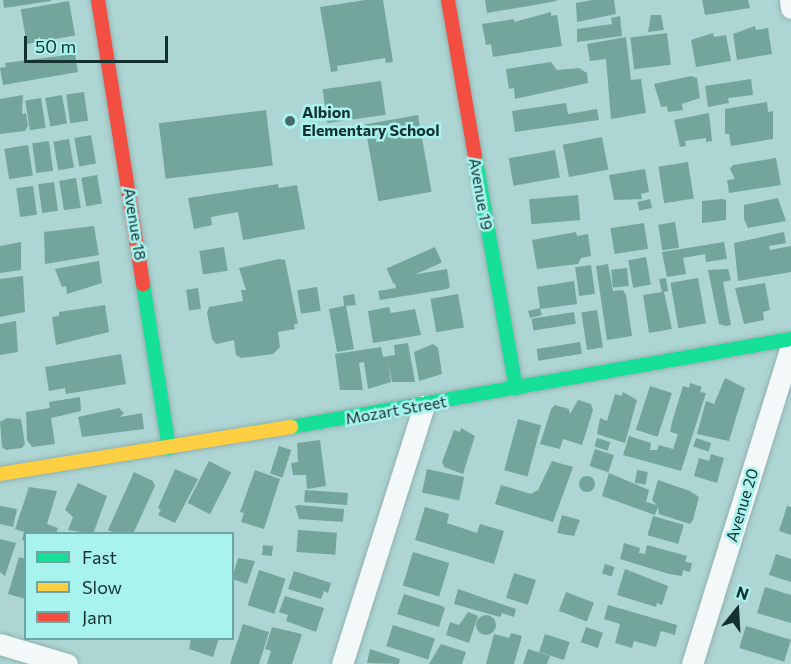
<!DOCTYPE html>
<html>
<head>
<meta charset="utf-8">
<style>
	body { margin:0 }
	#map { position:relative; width:791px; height:664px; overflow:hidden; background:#add5d3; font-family:Commissioner,sans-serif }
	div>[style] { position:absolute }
	.building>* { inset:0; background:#74a59d; transform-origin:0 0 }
	.round { border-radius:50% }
	.roads { filter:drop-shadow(0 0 2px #91b1af) drop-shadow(0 0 2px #91b1af) }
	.street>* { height:21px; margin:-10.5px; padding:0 10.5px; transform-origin:10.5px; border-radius:10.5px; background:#f3f9f8 }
	.fast>* { height:14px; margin:-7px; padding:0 7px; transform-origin:7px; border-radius:7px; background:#16e098 }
	.slow>* { height:14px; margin:-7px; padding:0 7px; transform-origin:7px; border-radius:7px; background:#ffcf43 }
	.jam>* { height:14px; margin:-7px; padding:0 7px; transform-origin:7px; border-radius:7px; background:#f24e42 }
	.dots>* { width:16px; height:16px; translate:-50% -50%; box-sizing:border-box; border:3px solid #a9f3ef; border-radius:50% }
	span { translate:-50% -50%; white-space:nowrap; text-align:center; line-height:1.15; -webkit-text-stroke:5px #a9f3ef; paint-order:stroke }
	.poi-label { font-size:16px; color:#133130; font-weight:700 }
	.left { translate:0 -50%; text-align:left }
	.street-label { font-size:16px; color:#133130 }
	.legend { position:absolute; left:24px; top:532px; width:210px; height:108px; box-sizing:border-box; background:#a9f3ef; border:2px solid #6da5a3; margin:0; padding:8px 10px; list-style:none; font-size:18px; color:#133130 }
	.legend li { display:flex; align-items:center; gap:12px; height:30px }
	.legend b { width:30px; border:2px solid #6da5a3 }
	.north { position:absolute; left:707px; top:580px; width:60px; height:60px; -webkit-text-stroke:4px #a9f3ef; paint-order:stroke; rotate:18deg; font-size:16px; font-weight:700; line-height:24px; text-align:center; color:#133130 }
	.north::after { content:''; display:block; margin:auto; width:21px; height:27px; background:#133130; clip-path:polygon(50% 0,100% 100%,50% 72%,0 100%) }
	.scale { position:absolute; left:24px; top:36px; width:144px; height:27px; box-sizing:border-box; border:3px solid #133130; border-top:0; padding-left:8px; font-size:18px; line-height:21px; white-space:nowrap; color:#133130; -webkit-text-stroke:4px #a9f3ef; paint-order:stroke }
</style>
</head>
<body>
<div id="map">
	<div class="building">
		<i style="clip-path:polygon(3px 0,51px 0,51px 1px,4px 8px)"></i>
		<i style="clip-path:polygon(365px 0,383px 0,393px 62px,386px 63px,385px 58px,337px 66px,338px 71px,331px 72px,320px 7px)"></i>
		<i style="clip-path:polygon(485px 0,557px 0,557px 1px,487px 13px)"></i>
		<i style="clip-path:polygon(592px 0,614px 0,616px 14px,577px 22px,576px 3px)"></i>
		<i style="clip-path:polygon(702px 0,748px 0,750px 8px,705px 15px)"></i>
		<i style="left:69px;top:1px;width:35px;height:49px;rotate:80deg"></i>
		<i style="clip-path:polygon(551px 12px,551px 16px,557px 15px,562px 46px,493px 57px,491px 44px,486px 45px,482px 24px,514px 19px,514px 22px)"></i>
		<i style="clip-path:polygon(651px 15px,661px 15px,664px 30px,648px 32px)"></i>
		<i style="clip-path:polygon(620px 16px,622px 36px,577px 42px,577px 29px,612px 24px,611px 18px)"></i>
		<i style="clip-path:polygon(755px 26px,756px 30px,768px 28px,772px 54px,737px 60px,733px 34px)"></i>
		<i style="left:667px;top:33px;width:32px;height:37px;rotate:83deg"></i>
		<i style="clip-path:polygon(713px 33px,714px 37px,726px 35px,731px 61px,696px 67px,691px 40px)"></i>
		<i style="clip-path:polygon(626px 37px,631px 80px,641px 79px,646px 113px,611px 119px,606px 59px,590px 61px,587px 44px)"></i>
		<i style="clip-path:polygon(75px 54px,78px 72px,3px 85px,0 68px,6px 67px,5px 63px)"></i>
		<i style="clip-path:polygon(551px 62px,557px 70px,579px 68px,587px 73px,588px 83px,515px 99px,514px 88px,509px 89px,506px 69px)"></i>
		<i style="clip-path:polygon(691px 76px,697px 78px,700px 98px,682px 104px,683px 110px,668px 112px,667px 106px,661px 107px,654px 84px)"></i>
		<i style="clip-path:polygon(751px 79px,753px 95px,728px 98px,729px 103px,708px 107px,705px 86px)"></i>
		<i style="left:381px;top:81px;width:34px;height:59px;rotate:82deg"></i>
		<i style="left:84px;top:92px;width:29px;height:18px;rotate:82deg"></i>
		<i style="clip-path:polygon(23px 95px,22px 114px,26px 113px,28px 126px,25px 131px,0 134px,0 99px)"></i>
		<i style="left:62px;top:95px;width:29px;height:17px;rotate:80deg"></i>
		<i style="left:41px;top:98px;width:30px;height:16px;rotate:81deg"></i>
		<i style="clip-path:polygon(767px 102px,768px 112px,773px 111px,773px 139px,731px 146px,729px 134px,725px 134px,725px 109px)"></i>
		<i style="clip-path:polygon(566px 103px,568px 114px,597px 109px,599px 120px,515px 132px,512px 111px)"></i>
		<i style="left:266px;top:110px;width:56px;height:108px;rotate:83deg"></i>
		<i style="clip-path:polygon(709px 113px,712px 141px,706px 142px,706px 138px,685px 141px,686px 146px,680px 147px,674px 120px)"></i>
		<i style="left:418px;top:115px;width:78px;height:54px;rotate:80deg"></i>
		<i style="left:91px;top:135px;width:29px;height:17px;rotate:80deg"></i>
		<i style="left:602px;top:137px;width:33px;height:40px;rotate:79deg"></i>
		<i style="left:69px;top:139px;width:29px;height:16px;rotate:80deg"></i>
		<i style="left:49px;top:141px;width:30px;height:17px;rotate:82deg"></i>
		<i style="left:28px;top:145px;width:31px;height:24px;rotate:81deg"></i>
		<i style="left:555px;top:150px;width:28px;height:47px;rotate:80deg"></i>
		<i style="clip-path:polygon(776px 158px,781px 185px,729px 193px,727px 180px,735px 179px,730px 169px,733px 165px)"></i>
		<i style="left:688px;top:162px;width:37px;height:30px;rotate:81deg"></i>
		<i style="clip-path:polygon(645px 169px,649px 192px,641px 194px,642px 199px,614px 200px,609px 175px)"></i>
		<i style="left:97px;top:175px;width:29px;height:16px;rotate:80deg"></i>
		<i style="left:76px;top:178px;width:30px;height:17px;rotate:81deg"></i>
		<i style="left:54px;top:182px;width:29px;height:16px;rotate:82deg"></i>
		<i style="clip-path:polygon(278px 184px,279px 188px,297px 185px,305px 229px,243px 240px,238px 212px,211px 217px,212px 225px,194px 229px,188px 198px)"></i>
		<i style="left:33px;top:186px;width:29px;height:17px;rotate:82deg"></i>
		<i style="left:578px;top:195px;width:25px;height:49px;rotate:85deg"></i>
		<i style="clip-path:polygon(778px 198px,786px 221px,748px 228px,744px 219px,744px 205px)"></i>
		<i style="left:650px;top:199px;width:9px;height:13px;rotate:77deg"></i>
		<i style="clip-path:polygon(722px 199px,726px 200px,726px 220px,702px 223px,702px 201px)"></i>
		<i style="left:675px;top:222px;width:26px;height:17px;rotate:81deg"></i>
		<i style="left:644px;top:223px;width:26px;height:34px;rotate:81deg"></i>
		<i style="clip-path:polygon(94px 226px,99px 255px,45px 264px,44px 232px)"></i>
		<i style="clip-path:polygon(576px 232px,577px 236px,588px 234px,591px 256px,581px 258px,578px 264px,537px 269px,532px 240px)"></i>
		<i style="clip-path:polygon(784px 232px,786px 243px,769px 246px,770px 250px,791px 246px,791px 272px,738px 281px,734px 243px)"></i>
		<i style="clip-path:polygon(21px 242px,21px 270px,0 273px,0 246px)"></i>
		<i style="clip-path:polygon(724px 242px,727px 259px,706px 262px,705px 254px,683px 258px,686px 274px,667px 277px,662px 252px)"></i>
		<i style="left:224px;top:247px;width:24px;height:25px;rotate:81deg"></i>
		<i style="left:435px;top:247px;width:17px;height:53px;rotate:66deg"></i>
		<i style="left:646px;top:257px;width:28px;height:18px;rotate:80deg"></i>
		<i style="clip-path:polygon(279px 259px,285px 260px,298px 324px,294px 324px,295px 329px,278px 332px,280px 347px,273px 354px,241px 358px,236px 355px,234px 340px,216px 344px,212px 339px,207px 313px,209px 307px,243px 301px,241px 290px,246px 290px,239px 268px)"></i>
		<i style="clip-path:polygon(99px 261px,102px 283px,67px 294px,66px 286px,62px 287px,55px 269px)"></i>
		<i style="clip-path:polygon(608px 264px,613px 291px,623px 290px,626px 295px,632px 336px,607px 340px,596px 266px)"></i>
		<i style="left:591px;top:265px;width:29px;height:16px;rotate:82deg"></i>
		<i style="left:627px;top:268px;width:18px;height:16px;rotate:84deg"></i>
		<i style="clip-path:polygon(447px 269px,450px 287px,447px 289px,380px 300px,378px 291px,396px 288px,394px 278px)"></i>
		<i style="clip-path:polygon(728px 269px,731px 280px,723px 282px,731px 325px,726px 326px,719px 324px,708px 270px)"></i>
		<i style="clip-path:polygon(23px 276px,25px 312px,0 317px,0 279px)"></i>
		<i style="clip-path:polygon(666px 278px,668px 291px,664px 292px,672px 329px,649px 333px,643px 295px,662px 292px,659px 279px)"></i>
		<i style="left:698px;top:278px;width:46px;height:28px;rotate:80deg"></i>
		<i style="clip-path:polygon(574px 281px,577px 304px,540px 309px,542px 315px,530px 318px,528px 311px,540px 308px,537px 287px)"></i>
		<i style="clip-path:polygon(765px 283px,770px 310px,763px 312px,764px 320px,744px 324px,735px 288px)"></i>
		<i style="left:317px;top:287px;width:24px;height:20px;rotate:81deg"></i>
		<i style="left:198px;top:288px;width:21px;height:12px;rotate:82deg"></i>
		<i style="clip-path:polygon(354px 294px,356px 305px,346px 306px,354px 349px,337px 352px,329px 309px,344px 306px,343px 296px)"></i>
		<i style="left:458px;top:294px;width:34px;height:28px;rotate:80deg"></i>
		<i style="clip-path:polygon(105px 305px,109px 332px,56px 345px,52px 317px,59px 316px,59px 312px)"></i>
		<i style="clip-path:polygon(389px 307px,391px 313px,415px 309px,421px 335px,373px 343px,368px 311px)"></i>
		<i style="left:597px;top:310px;width:38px;height:16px;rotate:81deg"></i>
		<i style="left:574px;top:312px;width:12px;height:43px;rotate:81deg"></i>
		<i style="clip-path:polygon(16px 321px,18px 352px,0 355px,0 324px)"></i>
		<i style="left:580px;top:342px;width:12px;height:44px;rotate:81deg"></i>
		<i style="clip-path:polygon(408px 343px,415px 382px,392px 382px,388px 362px,391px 382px,368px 389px,364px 362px,359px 363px,363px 390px,340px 390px,335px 354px,381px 347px,383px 357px,395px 355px,394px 345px)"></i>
		<i style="clip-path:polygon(433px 344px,438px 348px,442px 374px,419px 381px,414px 352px)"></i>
		<i style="clip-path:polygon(121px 354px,126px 384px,66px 394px,65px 388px,49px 391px,45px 367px)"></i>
		<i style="clip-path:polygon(725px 378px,745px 388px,729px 441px,697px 434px,706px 401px,714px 404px)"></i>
		<i style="clip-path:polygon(690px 383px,702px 387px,700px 392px,706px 393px,681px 471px,623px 455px,629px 436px,651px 443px,650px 450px,657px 450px,659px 445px,673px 449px,678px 434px,670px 432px,672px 422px,683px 386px,689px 388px)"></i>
		<i style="left:650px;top:386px;width:23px;height:46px;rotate:18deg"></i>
		<i style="clip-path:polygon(623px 392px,637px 400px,625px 443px,597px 434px,600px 418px,607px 421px,615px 394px,622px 396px)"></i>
		<i style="clip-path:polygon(80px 397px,81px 411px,51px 418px,55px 444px,32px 447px,27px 440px,26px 412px,50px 408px,49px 402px)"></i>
		<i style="clip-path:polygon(578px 400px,591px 404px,593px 410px,582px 445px,563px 439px,560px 449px,540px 444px,551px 409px,555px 405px,569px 409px,570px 414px)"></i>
		<i style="clip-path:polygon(119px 408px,124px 413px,120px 417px,142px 413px,144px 429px,82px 437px,78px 417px)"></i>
		<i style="clip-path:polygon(7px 418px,21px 419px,25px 444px,22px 448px,6px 450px,2px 447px,0 422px)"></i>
		<i style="left:518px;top:419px;width:24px;height:53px;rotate:15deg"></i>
		<i style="clip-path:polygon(461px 428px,475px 436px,463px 474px,444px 467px,442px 462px,454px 430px,460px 432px)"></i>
		<i style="left:597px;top:438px;width:14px;height:9px;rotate:17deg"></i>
		<i style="left:696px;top:438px;width:16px;height:9px;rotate:18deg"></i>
		<i style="clip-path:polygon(320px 440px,326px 486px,307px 489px,306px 475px,293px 475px,291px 463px,298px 462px,297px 443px)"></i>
		<i style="left:279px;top:446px;width:13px;height:29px;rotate:18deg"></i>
		<i style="left:595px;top:449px;width:20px;height:18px;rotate:18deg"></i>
		<i style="clip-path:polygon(711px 454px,724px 458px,717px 483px,694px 476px,699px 458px,709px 461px)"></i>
		<i style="left:209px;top:461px;width:25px;height:47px;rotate:27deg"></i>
		<i style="clip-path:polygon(552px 461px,573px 467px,553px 522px,495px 504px,501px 485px,531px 494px,538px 490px)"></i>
		<i style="clip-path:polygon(175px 469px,198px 479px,175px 523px,158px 515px,161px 510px,158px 508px)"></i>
		<i style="left:427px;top:469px;width:38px;height:24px;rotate:12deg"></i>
		<i style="clip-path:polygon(255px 470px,280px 479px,264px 529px,241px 522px,244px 513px,240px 512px)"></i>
		<i style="left:637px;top:470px;width:11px;height:13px;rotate:10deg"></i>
		<i style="clip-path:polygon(134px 472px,153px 481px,155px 486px,133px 534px,117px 534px,108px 530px)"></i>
		<i style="clip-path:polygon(609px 473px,649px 490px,646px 502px,657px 505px,652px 500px,658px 480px,690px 491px,699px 497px,693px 520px,690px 524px,659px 514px,658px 507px,655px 515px,602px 496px)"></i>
		<i class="round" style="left:579px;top:476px;width:16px;height:16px"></i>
		<i style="clip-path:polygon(78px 483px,107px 496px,93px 534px,68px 530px,73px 517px,65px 510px)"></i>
		<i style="clip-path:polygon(29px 487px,57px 491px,47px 524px,58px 528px,56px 534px,26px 534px,26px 541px,22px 540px,24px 532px,15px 529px)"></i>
		<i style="left:305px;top:490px;width:43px;height:12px;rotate:4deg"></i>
		<i style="clip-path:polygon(299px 505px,344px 509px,343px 522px,299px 519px,295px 506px)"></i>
		<i style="clip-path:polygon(0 506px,17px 509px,13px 527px,0 524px)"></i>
		<i style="clip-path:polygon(787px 506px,791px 507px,791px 535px,779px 531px)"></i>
		<i style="clip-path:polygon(425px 507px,449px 514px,447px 523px,477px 533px,480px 524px,504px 531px,494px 564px,415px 540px)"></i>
		<i style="clip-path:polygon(562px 515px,580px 520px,574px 536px,557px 533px)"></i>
		<i style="left:653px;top:516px;width:32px;height:20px;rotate:16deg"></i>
		<i style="left:298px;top:530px;width:39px;height:22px;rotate:4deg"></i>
		<i style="clip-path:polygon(0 539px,16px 543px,5px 576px,0 572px)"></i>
		<i style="clip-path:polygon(624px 543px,640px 548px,639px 553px,645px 554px,647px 545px,687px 556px,685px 562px,692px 563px,690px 572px,683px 570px,682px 576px,669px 574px,620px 559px)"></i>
		<i style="left:263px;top:545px;width:10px;height:10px;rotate:6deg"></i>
		<i style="left:413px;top:552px;width:38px;height:35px;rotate:17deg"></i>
		<i style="clip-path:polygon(776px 554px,791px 559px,791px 582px,769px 575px)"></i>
		<i style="clip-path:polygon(19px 557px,26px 559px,26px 599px,8px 594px)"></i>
		<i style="clip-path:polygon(238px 558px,255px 561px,247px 584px,232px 579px)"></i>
		<i style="left:605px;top:564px;width:10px;height:10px;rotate:17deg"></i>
		<i style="clip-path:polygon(625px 569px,668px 586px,662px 605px,657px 603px,656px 607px,617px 595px)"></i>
		<i style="left:259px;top:570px;width:28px;height:37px;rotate:18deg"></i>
		<i style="clip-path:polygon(294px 571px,331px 583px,328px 593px,324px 591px,321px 599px,288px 589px)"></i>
		<i style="left:514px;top:573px;width:23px;height:26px;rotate:18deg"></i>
		<i style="clip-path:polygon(765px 587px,791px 595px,791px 623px,757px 613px)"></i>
		<i style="clip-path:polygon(458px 589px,516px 609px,514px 617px,502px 613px,500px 617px,454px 604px)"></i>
		<i style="left:566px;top:592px;width:30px;height:20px;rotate:21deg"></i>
		<i style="clip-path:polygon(404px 594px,442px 606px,445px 608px,439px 627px,397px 614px)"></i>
		<i style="clip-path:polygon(285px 596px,324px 608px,316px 632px,286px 621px,288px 615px,279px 612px)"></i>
		<i style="clip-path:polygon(608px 605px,677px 625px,675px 635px,661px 631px,656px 647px,634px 641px,632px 648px,615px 643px,620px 624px,604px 619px)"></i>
		<i style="clip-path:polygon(468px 612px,478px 616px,469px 643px,446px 635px,450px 622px,459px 625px)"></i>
		<i class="round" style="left:476px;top:615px;width:20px;height:20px"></i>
		<i style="clip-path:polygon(243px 624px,269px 632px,259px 664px,230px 664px)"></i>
		<i style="left:393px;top:625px;width:44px;height:22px;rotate:18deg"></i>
		<i style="left:746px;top:626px;width:47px;height:23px;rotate:17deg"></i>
		<i style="clip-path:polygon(272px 627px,302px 634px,292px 664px,267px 664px,271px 651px,265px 649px)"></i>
		<i style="left:586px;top:627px;width:18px;height:16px;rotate:19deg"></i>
		<i style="clip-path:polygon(511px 633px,522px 636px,514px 664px,486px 664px,494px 634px,509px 638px)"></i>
		<i style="left:545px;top:634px;width:26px;height:19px;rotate:18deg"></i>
		<i style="clip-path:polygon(191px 638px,219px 638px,213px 657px,189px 649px)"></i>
		<i style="clip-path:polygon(441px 644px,466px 652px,462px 664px,429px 664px)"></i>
		<i style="clip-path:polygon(370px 649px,400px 659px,399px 664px,367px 663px)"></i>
		<i style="clip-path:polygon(528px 649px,550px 656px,547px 664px,523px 664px)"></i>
	</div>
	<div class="roads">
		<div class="street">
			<i style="left:790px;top:0;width:8px;rotate:83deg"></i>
			<i style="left:0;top:644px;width:70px;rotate:16.6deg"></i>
			<i style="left:342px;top:664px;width:271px;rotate:-72.4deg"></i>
			<i style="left:692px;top:664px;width:332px;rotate:-72.7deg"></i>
		</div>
		<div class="fast">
			<i style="left:475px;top:156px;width:236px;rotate:80deg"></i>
			<i style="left:143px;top:284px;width:166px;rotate:81deg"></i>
			<i style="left:291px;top:427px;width:508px;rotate:-9.98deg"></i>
		</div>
		<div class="slow">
			<i style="left:0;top:474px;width:295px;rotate:-9.2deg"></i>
		</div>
		<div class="jam">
			<i style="left:98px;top:0;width:288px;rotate:81deg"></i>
			<i style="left:448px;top:0;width:158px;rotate:80.2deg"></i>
		</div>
	</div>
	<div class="dots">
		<i style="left:290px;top:121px;background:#496a69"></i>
	</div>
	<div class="poi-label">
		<span class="left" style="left:302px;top:121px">Albion<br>Elementary School</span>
	</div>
	<div class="street-label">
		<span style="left:481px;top:194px;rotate:80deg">Avenue 19</span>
		<span style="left:135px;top:224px;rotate:81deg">Avenue 18</span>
		<span style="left:396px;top:410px;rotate:-10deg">Mozart Street</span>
		<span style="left:742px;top:505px;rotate:-73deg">Avenue 20</span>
	</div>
	<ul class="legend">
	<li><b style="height:8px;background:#16e098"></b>Fast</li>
	<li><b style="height:8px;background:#ffcf43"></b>Slow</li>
	<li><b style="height:8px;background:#f24e42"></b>Jam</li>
	</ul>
	<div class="north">N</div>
	<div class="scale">50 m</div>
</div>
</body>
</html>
